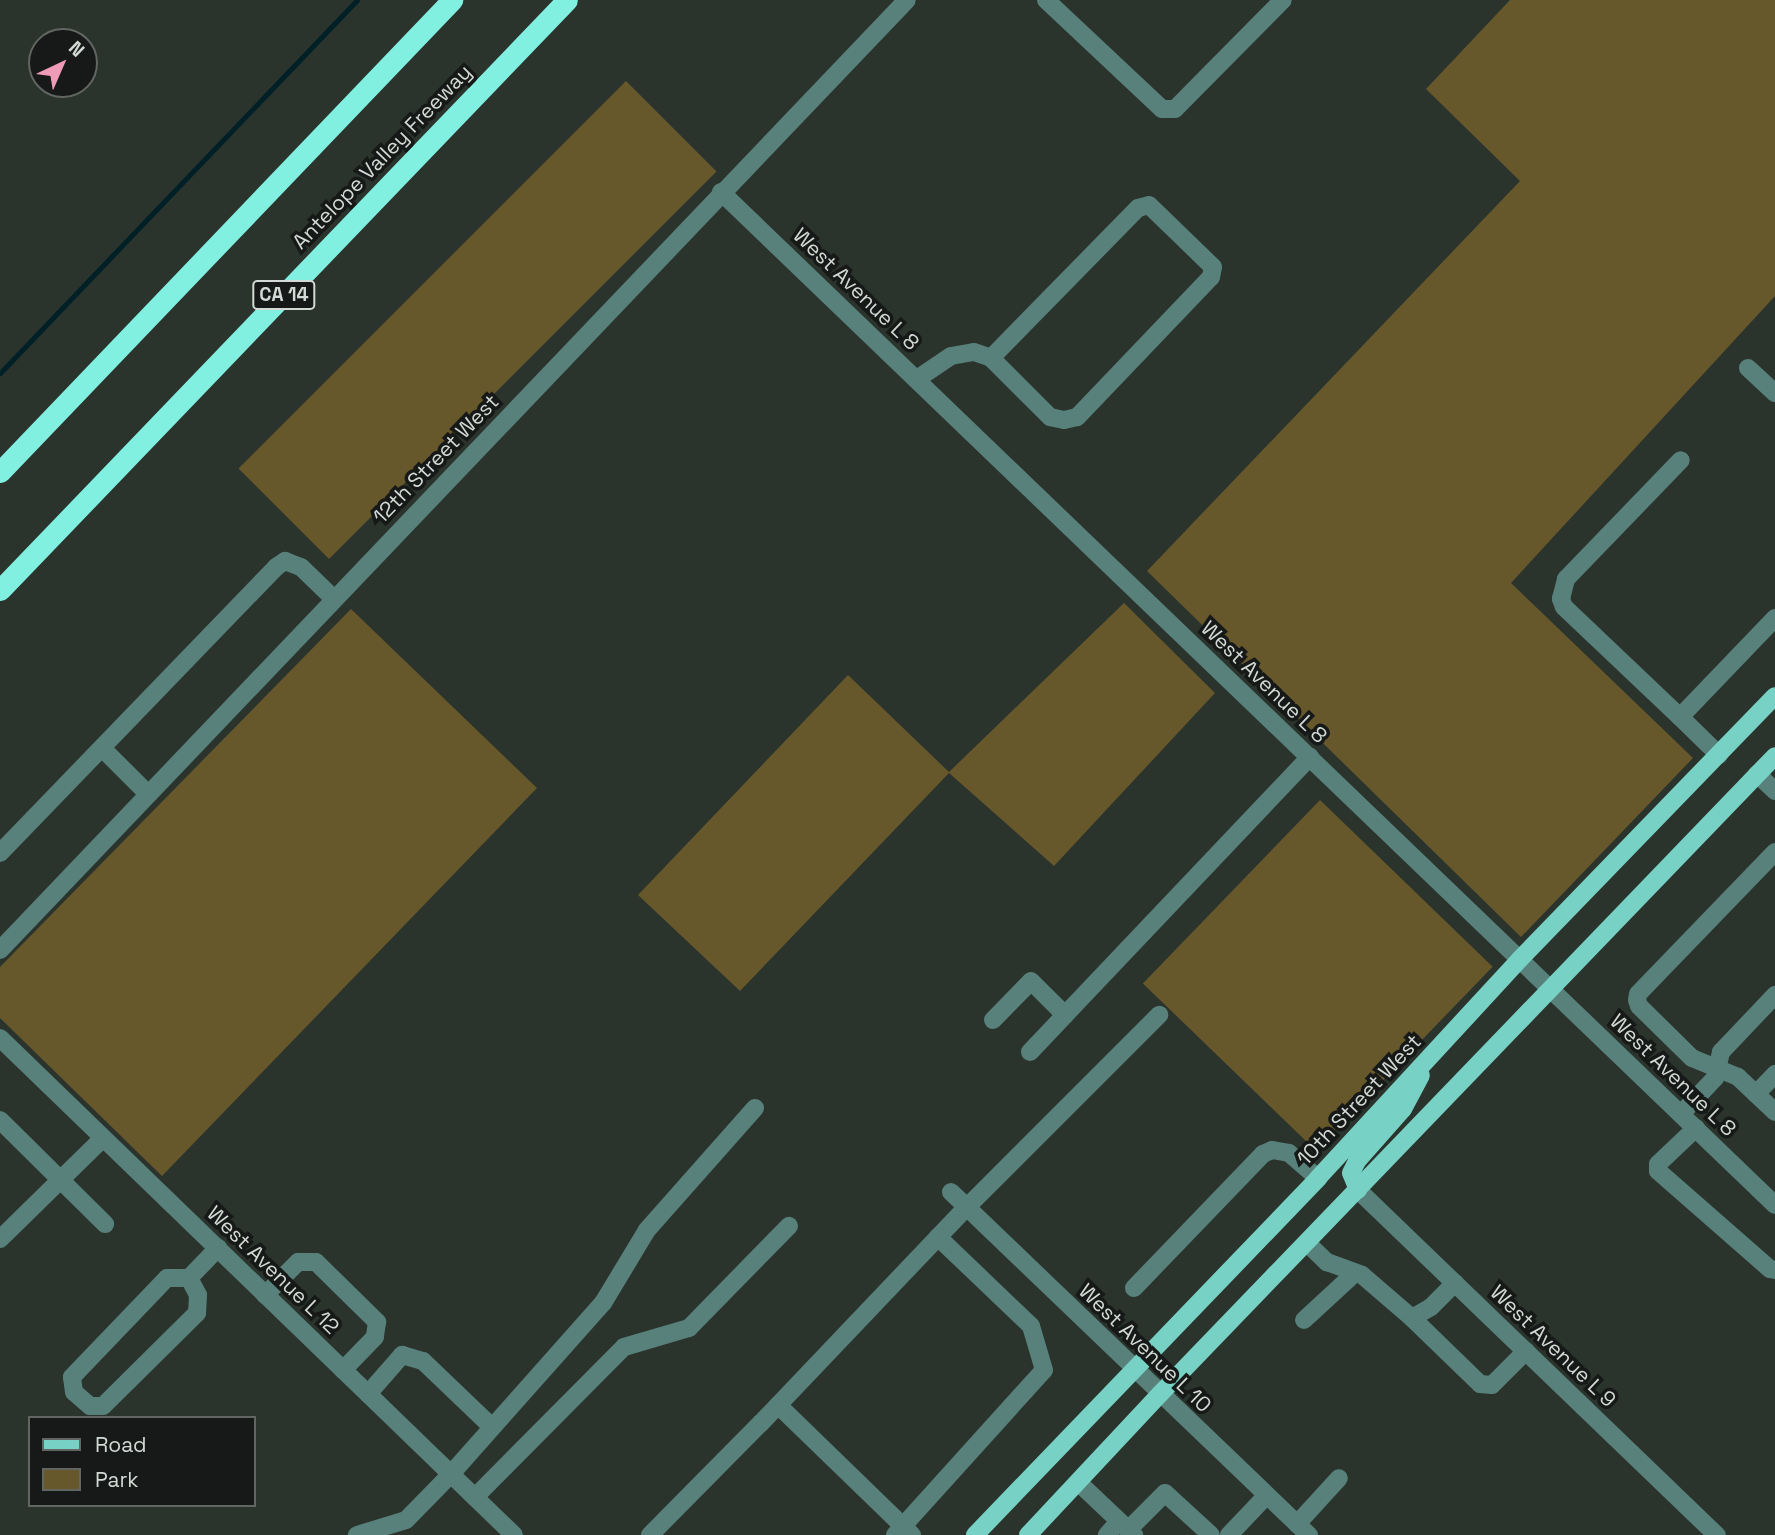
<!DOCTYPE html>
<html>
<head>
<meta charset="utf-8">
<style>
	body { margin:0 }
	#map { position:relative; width:1775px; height:1535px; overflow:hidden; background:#2a332c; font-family:"Space Grotesk",sans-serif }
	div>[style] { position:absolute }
	.green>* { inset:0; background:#67582c; transform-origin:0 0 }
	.stream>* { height:5px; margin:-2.5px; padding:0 2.5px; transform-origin:2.5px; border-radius:2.5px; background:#002028 }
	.minor>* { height:18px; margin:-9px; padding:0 9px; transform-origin:9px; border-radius:9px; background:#57817a }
	.major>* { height:18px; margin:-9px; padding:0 9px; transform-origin:9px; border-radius:9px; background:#77d1c4 }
	.highway>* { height:21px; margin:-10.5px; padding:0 10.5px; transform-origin:10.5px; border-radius:10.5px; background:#82f0e1 }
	span { translate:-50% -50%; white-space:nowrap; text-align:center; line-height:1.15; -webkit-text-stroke:7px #161917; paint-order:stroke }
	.shield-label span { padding:2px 5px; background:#161917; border:2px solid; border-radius:5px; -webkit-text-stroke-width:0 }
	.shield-label { font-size:19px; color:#d3d9d4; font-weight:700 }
	.street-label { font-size:21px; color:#d3d9d4 }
	.legend { position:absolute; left:28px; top:1416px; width:228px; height:91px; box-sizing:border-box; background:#161917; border:2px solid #626663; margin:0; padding:9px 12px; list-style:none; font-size:21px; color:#d3d9d4 }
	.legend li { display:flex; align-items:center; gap:14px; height:35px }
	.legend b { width:35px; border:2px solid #626663 }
	.north { position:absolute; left:28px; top:28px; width:70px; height:70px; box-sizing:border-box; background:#161917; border:2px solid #626663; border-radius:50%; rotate:44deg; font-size:19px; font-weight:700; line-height:28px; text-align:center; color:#d3d9d4 }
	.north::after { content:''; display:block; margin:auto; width:24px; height:32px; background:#ef9ab7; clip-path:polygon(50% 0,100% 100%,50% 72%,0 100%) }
</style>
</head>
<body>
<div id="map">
	<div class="green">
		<i style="clip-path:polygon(1510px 0,1775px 0,1775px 296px,1511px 583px,1693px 758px,1521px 937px,1147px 571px,1520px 181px,1426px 89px)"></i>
		<i style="left:626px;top:81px;width:128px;height:548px;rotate:45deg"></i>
		<i style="clip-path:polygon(1124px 603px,1215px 693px,1054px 866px,949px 773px,740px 991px,638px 895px,848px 675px,949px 772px)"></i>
		<i style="clip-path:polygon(351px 609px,537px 788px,162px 1176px,0 1018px,0 967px)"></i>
		<i style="left:1320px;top:800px;width:240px;height:255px;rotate:44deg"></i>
	</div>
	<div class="stream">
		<i style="left:0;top:373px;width:516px;rotate:-46.26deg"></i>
	</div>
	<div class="minor">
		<i style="left:1046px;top:0;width:159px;rotate:43.2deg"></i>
		<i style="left:1162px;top:109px;width:13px"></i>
		<i style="left:1175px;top:109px;width:153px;rotate:-45.3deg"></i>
		<i style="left:721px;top:192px;width:1462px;rotate:43.86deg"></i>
		<i style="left:1748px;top:368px;width:37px;rotate:43deg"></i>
		<i style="left:917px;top:379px;width:41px;rotate:-34.1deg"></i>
		<i style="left:951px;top:356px;width:23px;rotate:-10deg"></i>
		<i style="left:974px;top:352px;width:18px;rotate:19deg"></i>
		<i style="left:991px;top:358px;width:210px;rotate:-45.6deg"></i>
		<i style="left:1138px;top:208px;width:11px;rotate:-15deg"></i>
		<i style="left:1149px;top:205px;width:89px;rotate:44.1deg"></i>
		<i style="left:1213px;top:267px;width:10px;rotate:101deg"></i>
		<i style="left:1211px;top:277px;width:194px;rotate:133.7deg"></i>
		<i style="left:1077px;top:417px;width:13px;rotate:167deg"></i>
		<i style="left:1064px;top:420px;width:14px;rotate:-168deg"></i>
		<i style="left:1050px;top:417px;width:83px;rotate:-135deg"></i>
		<i style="left:1680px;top:717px;width:160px;rotate:-136.5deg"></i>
		<i style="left:1564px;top:607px;width:9px;rotate:-111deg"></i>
		<i style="left:1561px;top:599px;width:21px;rotate:-76deg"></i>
		<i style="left:1566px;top:579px;width:165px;rotate:-46deg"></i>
		<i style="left:102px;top:748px;width:65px;rotate:45deg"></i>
		<i style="left:1719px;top:755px;width:54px;rotate:-135.7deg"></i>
		<i style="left:1680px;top:717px;width:137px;rotate:-46.2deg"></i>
		<i style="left:1757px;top:774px;width:25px;rotate:43deg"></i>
		<i style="left:1775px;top:852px;width:197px;rotate:134deg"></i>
		<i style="left:1638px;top:994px;width:6px;rotate:99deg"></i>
		<i style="left:1637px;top:1000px;width:6px;rotate:72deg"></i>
		<i style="left:1639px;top:1006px;width:74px;rotate:44.5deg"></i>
		<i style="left:1692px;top:1058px;width:50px;rotate:22.4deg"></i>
		<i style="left:1738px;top:1077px;width:51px;rotate:43.4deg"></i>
		<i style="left:0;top:853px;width:397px;rotate:-46deg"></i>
		<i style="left:276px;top:567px;width:11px;rotate:-34deg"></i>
		<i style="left:285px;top:561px;width:17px;rotate:21deg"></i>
		<i style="left:301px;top:567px;width:46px;rotate:44.1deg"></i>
		<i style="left:0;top:950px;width:1313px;rotate:-46.33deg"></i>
		<i style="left:993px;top:1020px;width:54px;rotate:-45.7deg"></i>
		<i style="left:1031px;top:981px;width:48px;rotate:45deg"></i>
		<i style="left:1065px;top:1015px;width:356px;rotate:-46.5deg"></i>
		<i style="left:0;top:1038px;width:715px;rotate:44.04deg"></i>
		<i style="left:1030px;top:1052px;width:51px;rotate:-46.6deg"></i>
		<i style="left:1756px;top:1094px;width:28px;rotate:-46deg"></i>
		<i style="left:1681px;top:1114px;width:50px;rotate:-46.6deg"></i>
		<i style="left:1715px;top:1078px;width:27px;rotate:-77deg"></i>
		<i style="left:1721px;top:1052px;width:79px;rotate:-46.5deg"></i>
		<i style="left:0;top:1120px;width:148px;rotate:44.7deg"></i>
		<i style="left:1696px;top:1128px;width:52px;rotate:136.5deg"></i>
		<i style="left:1658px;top:1164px;width:7px;rotate:90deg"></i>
		<i style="left:1658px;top:1171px;width:149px;rotate:41.2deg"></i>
		<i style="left:1770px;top:1269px;width:5px;rotate:11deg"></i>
		<i style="left:1358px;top:1190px;width:498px;rotate:43.9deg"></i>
		<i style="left:951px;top:1192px;width:496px;rotate:43.8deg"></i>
		<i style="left:0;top:1239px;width:144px;rotate:-44.4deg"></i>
		<i style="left:1307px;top:1243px;width:28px;rotate:44deg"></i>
		<i style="left:1327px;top:1262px;width:37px;rotate:20deg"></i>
		<i style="left:1362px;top:1275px;width:66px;rotate:40.7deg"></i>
		<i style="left:1412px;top:1318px;width:95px;rotate:44.1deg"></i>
		<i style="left:1480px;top:1384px;width:12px;rotate:5deg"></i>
		<i style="left:1492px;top:1385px;width:48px;rotate:-45deg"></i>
		<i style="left:189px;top:1278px;width:19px;rotate:62deg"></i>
		<i style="left:198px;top:1295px;width:18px;rotate:93deg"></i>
		<i style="left:197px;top:1313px;width:132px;rotate:135.3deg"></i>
		<i style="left:103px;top:1406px;width:13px;rotate:180deg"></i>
		<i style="left:90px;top:1406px;width:21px;rotate:-139deg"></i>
		<i style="left:74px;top:1392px;width:15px;rotate:-98deg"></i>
		<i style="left:72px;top:1377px;width:137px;rotate:-46.2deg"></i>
		<i style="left:167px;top:1278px;width:22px"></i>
		<i style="left:189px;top:1278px;width:42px;rotate:-46deg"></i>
		<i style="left:1134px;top:1288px;width:186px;rotate:-46.1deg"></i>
		<i style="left:1263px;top:1154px;width:10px;rotate:-24deg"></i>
		<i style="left:1272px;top:1150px;width:17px;rotate:10deg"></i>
		<i style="left:1289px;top:1153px;width:38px;rotate:41deg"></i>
		<i style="left:265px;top:1295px;width:47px;rotate:-45deg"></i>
		<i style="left:298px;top:1262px;width:18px"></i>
		<i style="left:316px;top:1262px;width:86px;rotate:44.5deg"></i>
		<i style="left:377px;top:1322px;width:15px;rotate:98deg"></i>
		<i style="left:375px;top:1337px;width:46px;rotate:134.1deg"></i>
		<i style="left:1412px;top:1318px;width:22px;rotate:-30deg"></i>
		<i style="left:1431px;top:1307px;width:34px;rotate:-45deg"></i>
		<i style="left:1304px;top:1320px;width:69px;rotate:-42.7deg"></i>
		<i style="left:368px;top:1394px;width:52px;rotate:-48.9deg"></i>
		<i style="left:402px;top:1355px;width:22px;rotate:16deg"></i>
		<i style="left:423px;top:1361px;width:95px;rotate:43.7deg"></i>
		<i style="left:778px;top:1405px;width:174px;rotate:44.1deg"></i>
		<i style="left:903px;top:1526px;width:12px;rotate:132deg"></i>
		<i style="left:1079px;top:1483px;width:76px;rotate:43.4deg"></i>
		<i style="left:475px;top:1497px;width:211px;rotate:-45.2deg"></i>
		<i style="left:624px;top:1347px;width:68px;rotate:-16.3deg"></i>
		<i style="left:689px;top:1328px;width:143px;rotate:-45.6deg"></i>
		<i style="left:1297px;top:1524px;width:62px;rotate:-47.6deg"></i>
		<i style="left:1128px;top:1530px;width:52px;rotate:-45deg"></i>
		<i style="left:1165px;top:1493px;width:62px;rotate:42.4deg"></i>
		<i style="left:357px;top:1535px;width:51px;rotate:-17deg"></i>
		<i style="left:406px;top:1520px;width:64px;rotate:-45.6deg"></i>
		<i style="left:451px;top:1474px;width:229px;rotate:-48.4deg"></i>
		<i style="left:603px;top:1303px;width:85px;rotate:-58.9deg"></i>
		<i style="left:647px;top:1230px;width:163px;rotate:-48.5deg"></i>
		<i style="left:650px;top:1535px;width:158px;rotate:-45.3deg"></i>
		<i style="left:761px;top:1423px;width:298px;rotate:-46.4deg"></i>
		<i style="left:967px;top:1207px;width:272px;rotate:-45deg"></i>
		<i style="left:912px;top:1535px;width:13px;rotate:-135deg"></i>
		<i style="left:903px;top:1526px;width:210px;rotate:-47.9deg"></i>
		<i style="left:1044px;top:1370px;width:46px;rotate:-106.5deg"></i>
		<i style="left:1031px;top:1326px;width:129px;rotate:-136.3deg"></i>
		<i style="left:1107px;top:1535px;width:18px;rotate:-49deg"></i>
		<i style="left:1229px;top:1535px;width:55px;rotate:-46.5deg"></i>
	</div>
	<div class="major">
		<i style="left:1358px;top:1190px;width:18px;rotate:-112deg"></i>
		<i style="left:1351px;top:1173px;width:13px;rotate:-63deg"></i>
		<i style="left:1357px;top:1161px;width:69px;rotate:-48.5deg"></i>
		<i style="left:1403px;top:1109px;width:38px;rotate:-62deg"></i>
		<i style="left:975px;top:1535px;width:495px;rotate:-46.1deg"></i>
		<i style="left:1318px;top:1178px;width:298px;rotate:-47.3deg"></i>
		<i style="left:1520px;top:959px;width:366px;rotate:-45.9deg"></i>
		<i style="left:1028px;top:1535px;width:193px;rotate:-46.9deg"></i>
		<i style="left:1160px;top:1394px;width:886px;rotate:-46.05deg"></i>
	</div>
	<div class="highway">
		<i style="left:0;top:472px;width:654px;rotate:-46.24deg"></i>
		<i style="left:0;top:590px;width:818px;rotate:-46.14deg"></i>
	</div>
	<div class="shield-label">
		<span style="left:284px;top:295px">CA 14</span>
	</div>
	<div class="street-label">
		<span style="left:382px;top:157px;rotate:-46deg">Antelope Valley Freeway</span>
		<span style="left:856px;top:289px;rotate:44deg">West Avenue L 8</span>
		<span style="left:436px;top:459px;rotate:-46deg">12th Street West</span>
		<span style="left:1264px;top:682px;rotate:44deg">West Avenue L 8</span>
		<span style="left:1673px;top:1075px;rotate:44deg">West Avenue L 8</span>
		<span style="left:1359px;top:1100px;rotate:-47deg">10th Street West</span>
		<span style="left:273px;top:1270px;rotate:44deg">West Avenue L 12</span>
		<span style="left:1553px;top:1346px;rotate:44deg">West Avenue L 9</span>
		<span style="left:1145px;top:1348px;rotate:44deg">West Avenue L 10</span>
	</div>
	<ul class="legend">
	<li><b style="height:9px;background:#77d1c4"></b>Road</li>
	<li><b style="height:19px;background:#67582c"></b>Park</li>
	</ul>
	<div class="north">N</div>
</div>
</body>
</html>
